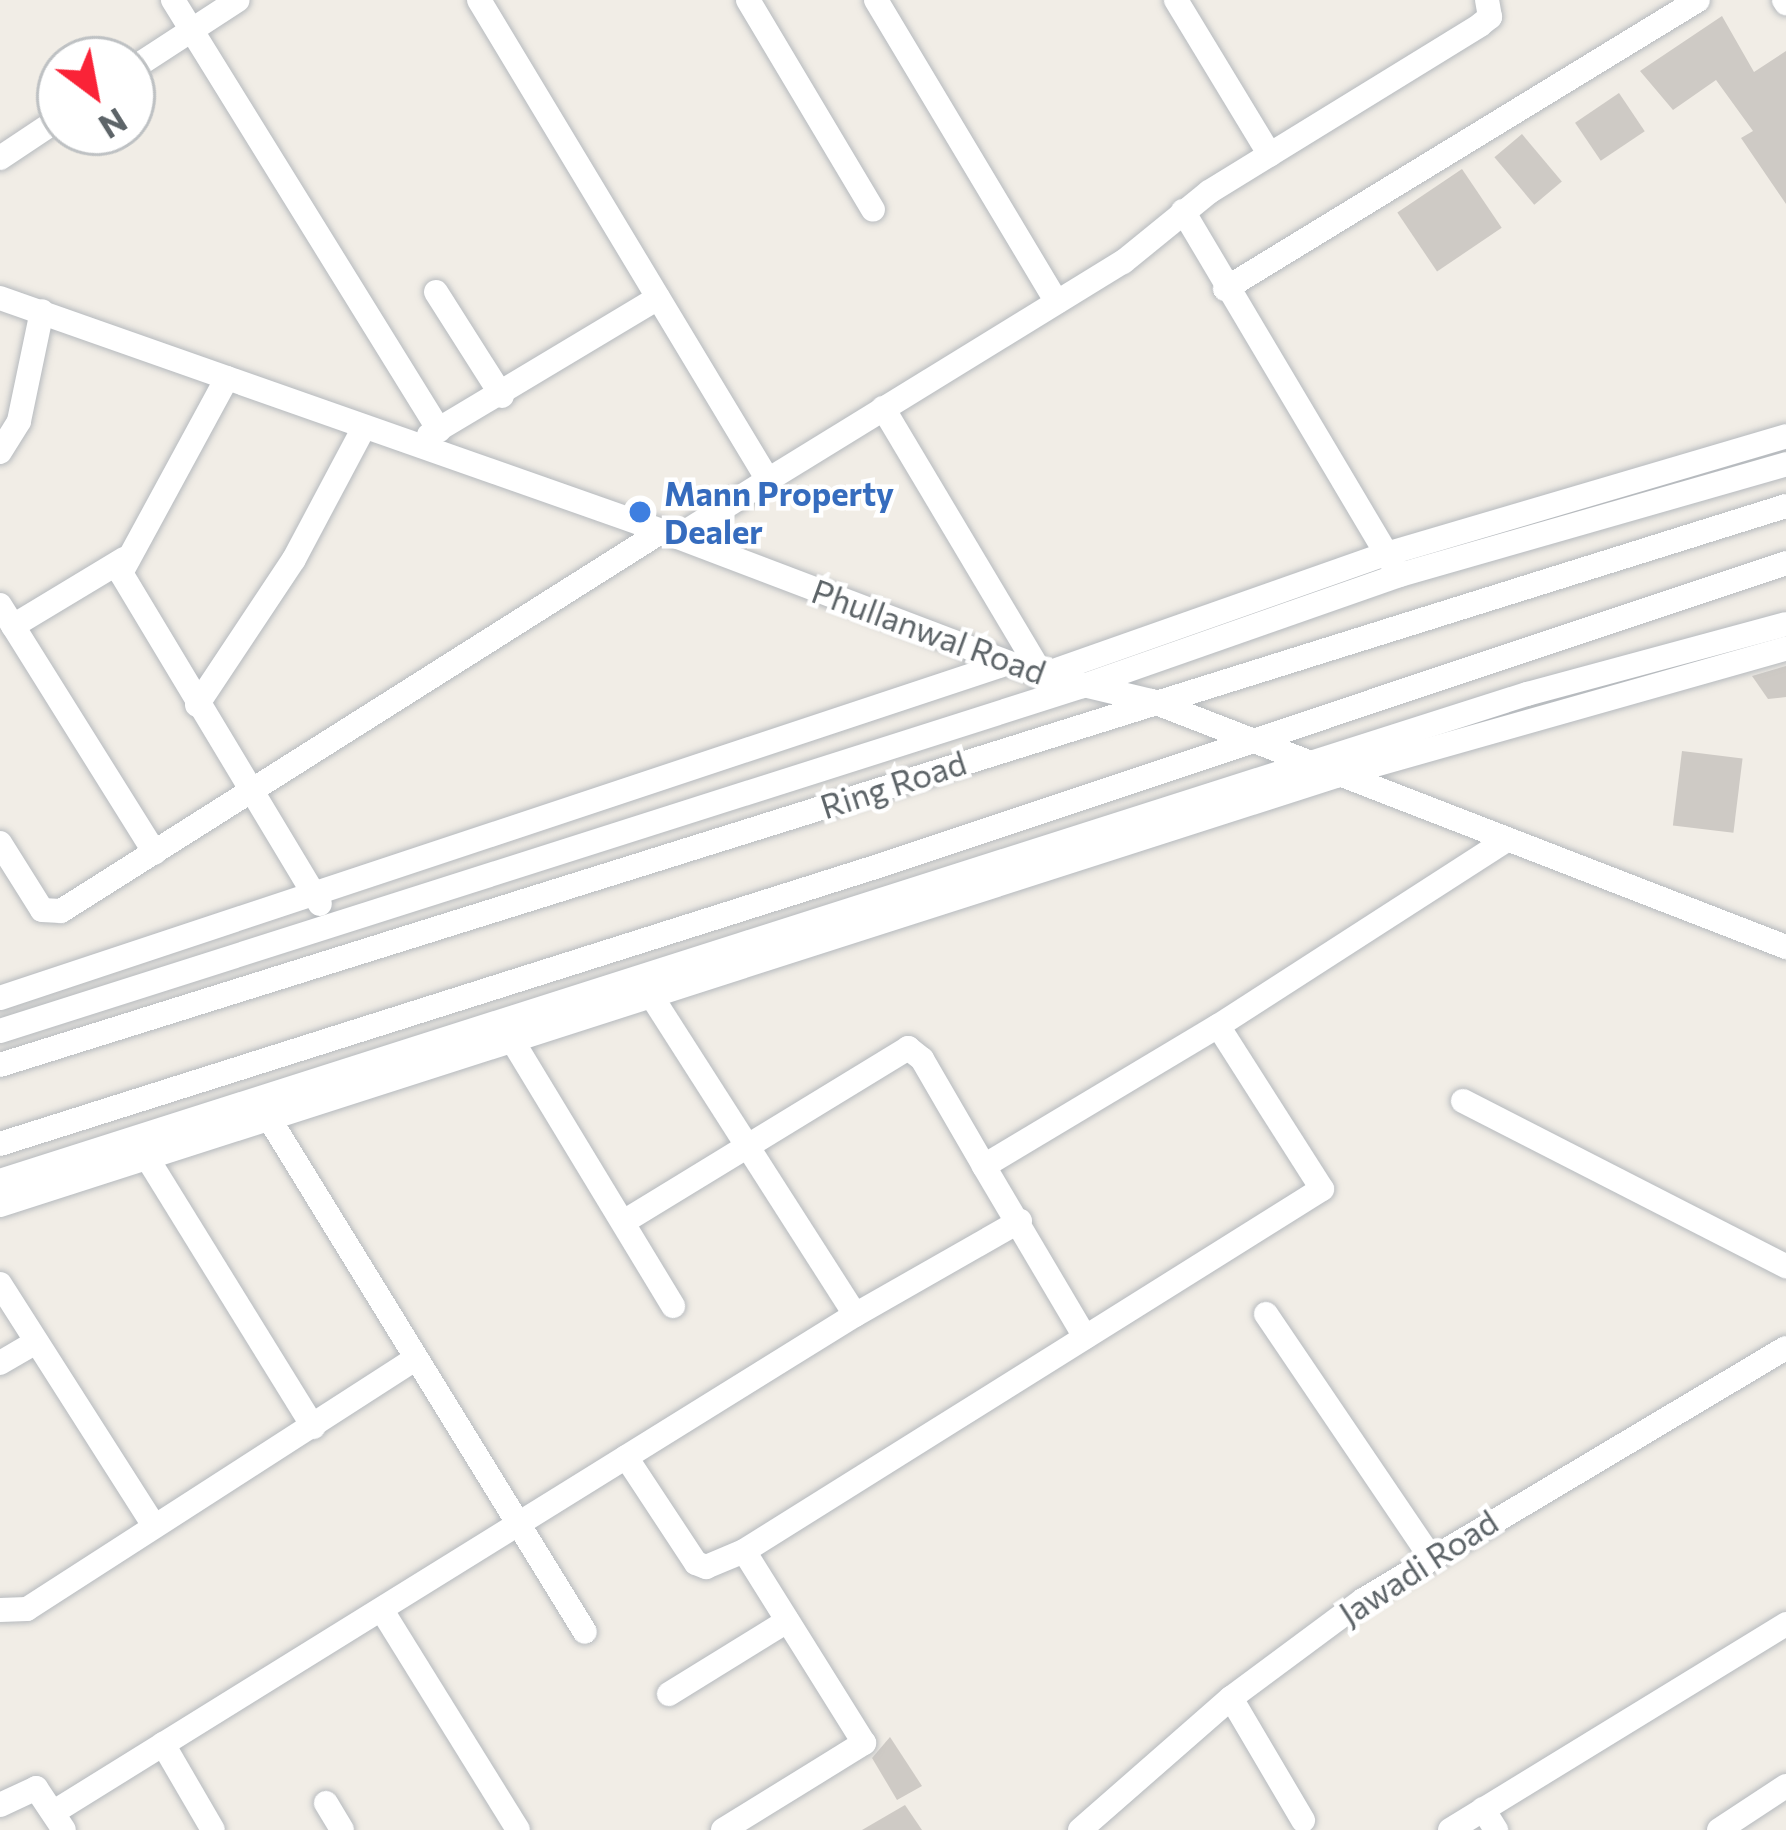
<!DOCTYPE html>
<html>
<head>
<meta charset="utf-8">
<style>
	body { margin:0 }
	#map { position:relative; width:1786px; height:1830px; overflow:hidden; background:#f1ede6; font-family:Commissioner,sans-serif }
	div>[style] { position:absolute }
	.building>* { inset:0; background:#cecac5; transform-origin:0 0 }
	.roads { filter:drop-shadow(0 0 3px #b6babe) drop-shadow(0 0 3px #b6babe) }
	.minor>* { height:24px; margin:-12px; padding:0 12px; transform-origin:12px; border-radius:12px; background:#fff }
	.dots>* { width:33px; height:33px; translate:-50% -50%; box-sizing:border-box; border:6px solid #fff; border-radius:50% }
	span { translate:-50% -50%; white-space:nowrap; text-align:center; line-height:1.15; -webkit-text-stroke:9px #fff; paint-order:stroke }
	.shop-label { font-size:33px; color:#366cbe; font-weight:700 }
	.left { translate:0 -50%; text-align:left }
	.street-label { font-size:33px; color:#5d6468 }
	.north { position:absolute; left:36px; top:36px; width:120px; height:120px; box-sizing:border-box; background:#fff; border:3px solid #bec1c3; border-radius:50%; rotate:148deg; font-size:33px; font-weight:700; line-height:48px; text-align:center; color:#5d6468 }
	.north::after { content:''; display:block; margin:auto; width:42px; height:54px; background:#fa2337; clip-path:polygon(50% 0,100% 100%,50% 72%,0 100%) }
</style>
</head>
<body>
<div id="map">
	<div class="building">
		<i style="clip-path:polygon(1722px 16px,1754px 72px,1786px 51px,1786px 204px,1741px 138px,1753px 131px,1716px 80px,1673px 110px,1640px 71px)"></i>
		<i style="left:1619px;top:93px;width:46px;height:53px;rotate:56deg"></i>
		<i style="left:1522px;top:134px;width:62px;height:36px;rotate:50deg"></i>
		<i style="left:1462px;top:169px;width:71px;height:78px;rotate:56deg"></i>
		<i style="clip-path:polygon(1786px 666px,1786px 697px,1768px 699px,1752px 676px)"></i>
		<i style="left:1682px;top:751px;width:61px;height:75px;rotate:7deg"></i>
		<i style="clip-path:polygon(890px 1737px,922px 1786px,897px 1800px,872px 1758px)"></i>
		<i style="clip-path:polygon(905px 1805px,922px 1830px,862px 1830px)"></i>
	</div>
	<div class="roads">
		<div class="minor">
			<i style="left:173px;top:0;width:506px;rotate:58.26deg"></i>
			<i style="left:479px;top:0;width:560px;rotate:58.95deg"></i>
			<i style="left:768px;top:480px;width:107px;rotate:147.9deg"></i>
			<i style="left:748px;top:0;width:244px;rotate:59.2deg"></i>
			<i style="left:876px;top:0;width:352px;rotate:59.1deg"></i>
			<i style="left:1176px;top:0;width:181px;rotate:58.8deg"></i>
			<i style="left:1784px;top:0;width:4px;rotate:56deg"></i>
			<i style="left:132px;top:69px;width:126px;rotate:-33.1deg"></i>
			<i style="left:0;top:158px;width:72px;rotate:-33.7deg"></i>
			<i style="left:1183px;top:211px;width:412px;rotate:59.3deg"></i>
			<i style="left:1225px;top:289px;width:554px;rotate:-31.42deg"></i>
			<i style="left:436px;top:292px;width:123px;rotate:57.6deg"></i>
			<i style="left:0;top:298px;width:702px;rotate:19.39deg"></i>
			<i style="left:662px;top:531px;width:406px;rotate:20.8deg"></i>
			<i style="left:1042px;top:675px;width:112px;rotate:13.4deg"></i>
			<i style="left:1151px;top:701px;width:681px;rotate:21.18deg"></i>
			<i style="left:227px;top:378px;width:222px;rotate:118.5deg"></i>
			<i style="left:121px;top:573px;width:386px;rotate:59deg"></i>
			<i style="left:883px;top:408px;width:311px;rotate:59.2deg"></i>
			<i style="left:1042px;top:675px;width:365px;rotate:-19.4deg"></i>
			<i style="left:1386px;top:554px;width:417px;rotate:-16.4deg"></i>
			<i style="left:429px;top:435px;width:267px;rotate:-30.9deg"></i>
			<i style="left:0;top:452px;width:36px;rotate:-58deg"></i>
			<i style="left:19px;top:421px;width:112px;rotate:-78.2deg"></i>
			<i style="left:768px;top:480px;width:417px;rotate:-31.6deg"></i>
			<i style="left:1123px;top:262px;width:111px;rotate:-39.1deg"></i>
			<i style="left:1209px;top:192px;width:318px;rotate:-31.6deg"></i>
			<i style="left:1480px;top:25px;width:13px;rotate:-39deg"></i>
			<i style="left:1490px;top:17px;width:17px;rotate:-100deg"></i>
			<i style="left:0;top:605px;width:292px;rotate:58deg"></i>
			<i style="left:13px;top:626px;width:130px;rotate:-31.1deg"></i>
			<i style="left:197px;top:705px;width:175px;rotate:-56.4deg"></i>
			<i style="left:294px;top:559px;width:147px;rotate:-62deg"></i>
			<i style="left:0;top:843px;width:79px;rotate:57.9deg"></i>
			<i style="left:42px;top:910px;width:19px;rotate:3deg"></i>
			<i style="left:61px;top:911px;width:711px;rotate:-32.3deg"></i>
			<i style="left:652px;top:997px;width:377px;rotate:57.4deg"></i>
			<i style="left:0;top:998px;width:1062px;rotate:-18.38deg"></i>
			<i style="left:0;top:1031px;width:1137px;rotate:-17.67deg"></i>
			<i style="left:1083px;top:686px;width:336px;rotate:-19.3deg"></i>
			<i style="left:1400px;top:575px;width:402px;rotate:-16deg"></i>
			<i style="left:512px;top:1040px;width:311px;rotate:58.8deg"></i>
			<i style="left:0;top:1065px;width:1871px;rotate:-17.38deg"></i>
			<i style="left:1463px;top:1101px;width:363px;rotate:27.1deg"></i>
			<i style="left:262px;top:1107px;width:616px;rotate:58.4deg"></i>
			<i style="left:0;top:1144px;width:928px;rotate:-17.56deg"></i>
			<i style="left:885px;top:864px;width:950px;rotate:-18.47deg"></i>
			<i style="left:141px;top:1148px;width:328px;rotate:58.3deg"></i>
			<i style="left:0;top:1181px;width:1603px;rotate:-17.69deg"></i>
			<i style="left:1527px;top:694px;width:268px;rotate:-15.1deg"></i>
			<i style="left:0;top:1205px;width:1403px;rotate:-17.8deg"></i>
			<i style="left:1336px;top:776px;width:468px;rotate:-15.8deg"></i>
			<i style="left:625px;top:1221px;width:332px;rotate:-31.4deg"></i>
			<i style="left:908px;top:1048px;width:18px;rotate:38deg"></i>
			<i style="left:922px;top:1059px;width:124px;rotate:59.9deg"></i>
			<i style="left:0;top:1284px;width:287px;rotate:57.5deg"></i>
			<i style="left:1266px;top:1314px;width:291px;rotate:55.9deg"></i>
			<i style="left:1085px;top:1337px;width:199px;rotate:-120.6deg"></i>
			<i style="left:984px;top:1166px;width:273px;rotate:-30.9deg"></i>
			<i style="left:0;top:1363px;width:42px;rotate:-30.3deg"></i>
			<i style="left:626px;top:1457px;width:127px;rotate:56.6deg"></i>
			<i style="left:696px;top:1563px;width:11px;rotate:22deg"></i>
			<i style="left:706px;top:1567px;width:41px;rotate:-22.8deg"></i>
			<i style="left:0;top:1610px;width:27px;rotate:-2deg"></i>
			<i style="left:27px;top:1609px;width:459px;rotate:-32.8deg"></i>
			<i style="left:383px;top:1612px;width:256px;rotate:58.2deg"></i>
			<i style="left:669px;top:1694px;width:139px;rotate:-31.7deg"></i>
			<i style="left:1231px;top:1698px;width:142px;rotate:59.5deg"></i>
			<i style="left:163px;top:1744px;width:99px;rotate:59.8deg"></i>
			<i style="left:326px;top:1803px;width:31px;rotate:59deg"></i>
			<i style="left:0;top:1805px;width:40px;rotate:-25deg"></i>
			<i style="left:36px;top:1788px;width:50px;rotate:56.3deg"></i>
			<i style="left:1483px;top:1809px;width:25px;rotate:58deg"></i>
			<i style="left:54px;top:1812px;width:943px;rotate:-31.82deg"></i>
			<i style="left:855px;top:1315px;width:190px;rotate:-29.7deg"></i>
			<i style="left:723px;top:1830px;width:166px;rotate:-31.7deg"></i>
			<i style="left:864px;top:1743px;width:226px;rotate:-122deg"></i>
			<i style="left:744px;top:1551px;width:682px;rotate:-32.06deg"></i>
			<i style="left:1322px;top:1189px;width:193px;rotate:-122.5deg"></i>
			<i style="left:1218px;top:1026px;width:338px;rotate:-32.8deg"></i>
			<i style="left:1080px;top:1830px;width:201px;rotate:-41.2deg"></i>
			<i style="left:1231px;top:1698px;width:164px;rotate:-36.6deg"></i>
			<i style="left:1363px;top:1600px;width:492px;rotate:-30.8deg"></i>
			<i style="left:1450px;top:1830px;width:394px;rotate:-31.5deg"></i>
			<i style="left:1719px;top:1830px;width:80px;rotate:-33.3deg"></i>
		</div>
	</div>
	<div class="dots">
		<i style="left:640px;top:512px;background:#3f7fe0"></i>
	</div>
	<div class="shop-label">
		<span class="left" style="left:664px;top:512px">Mann Property<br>Dealer</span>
	</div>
	<div class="street-label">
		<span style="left:929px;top:631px;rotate:20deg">Phullanwal Road</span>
		<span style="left:893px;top:784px;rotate:-18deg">Ring Road</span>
		<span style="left:1418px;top:1567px;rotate:-33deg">Jawadi Road</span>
	</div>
	<div class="north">N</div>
</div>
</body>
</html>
